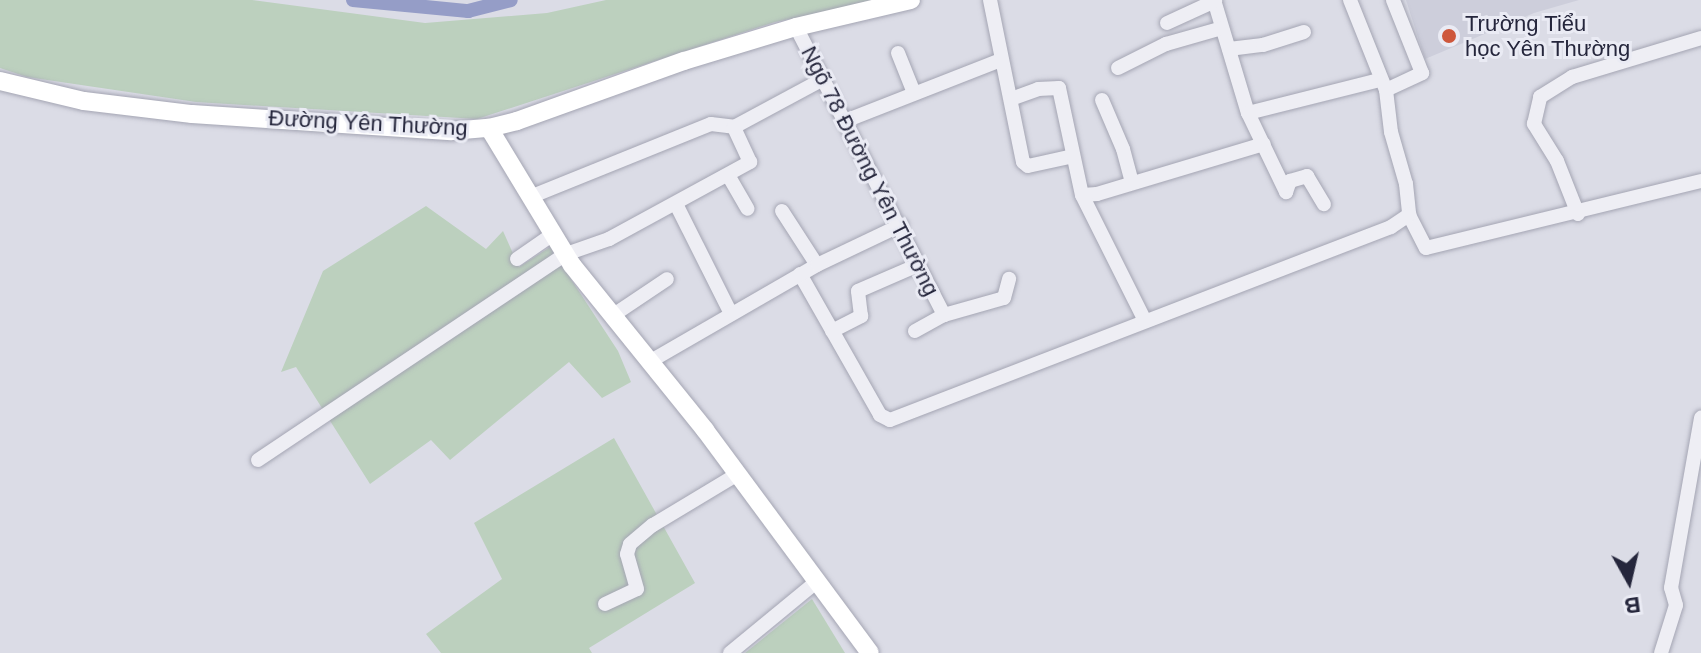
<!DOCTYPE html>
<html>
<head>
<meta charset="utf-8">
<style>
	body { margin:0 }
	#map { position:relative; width:1701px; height:653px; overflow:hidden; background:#dbdce6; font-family:Helvetica,sans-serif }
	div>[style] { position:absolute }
	.built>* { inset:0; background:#cdcedb }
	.green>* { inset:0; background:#bcd0be }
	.canal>* { height:14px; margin:-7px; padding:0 7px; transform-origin:7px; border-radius:7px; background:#959dc7 }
	.roads { filter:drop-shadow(0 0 2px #a4a5b3) drop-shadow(0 0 2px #a4a5b3) }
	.minor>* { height:14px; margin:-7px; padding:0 7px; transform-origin:7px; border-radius:7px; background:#eeeef4 }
	.secondary>* { height:18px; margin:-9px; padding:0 9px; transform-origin:9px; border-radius:9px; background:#fff }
	.dots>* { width:22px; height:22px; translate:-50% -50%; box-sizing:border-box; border:4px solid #eaebf4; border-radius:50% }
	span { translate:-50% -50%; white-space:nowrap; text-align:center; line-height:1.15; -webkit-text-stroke:6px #eaebf4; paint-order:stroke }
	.poi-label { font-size:22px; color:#25263c }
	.left { translate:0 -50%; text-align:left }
	.street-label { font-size:22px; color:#25263c }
	.north { position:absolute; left:1589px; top:541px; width:80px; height:80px; -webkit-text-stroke:6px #eaebf4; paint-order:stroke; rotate:172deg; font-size:22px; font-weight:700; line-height:32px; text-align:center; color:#25263c }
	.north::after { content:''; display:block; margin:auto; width:28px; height:36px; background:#25263c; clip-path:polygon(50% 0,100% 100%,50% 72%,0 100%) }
</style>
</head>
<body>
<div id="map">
	<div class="built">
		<i style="clip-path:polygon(1406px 0,1579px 0,1534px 13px,1425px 59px)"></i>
	</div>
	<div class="green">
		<i style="clip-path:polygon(0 0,252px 0,425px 23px,547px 13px,606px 0,883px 0,775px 22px,477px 119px,196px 102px,27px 77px,0 68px)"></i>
		<i style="clip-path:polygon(426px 206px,486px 249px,503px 231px,519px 267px,550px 247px,618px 351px,631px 382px,602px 398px,569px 362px,450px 460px,431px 440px,370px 484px,296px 367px,281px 372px,323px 271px)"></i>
		<i style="clip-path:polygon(614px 438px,695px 583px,589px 648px,592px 653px,441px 653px,426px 634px,502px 579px,474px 523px)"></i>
		<i style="clip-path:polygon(812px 599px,845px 653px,745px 653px)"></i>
	</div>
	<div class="canal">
		<i style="left:353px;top:0;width:116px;rotate:5.5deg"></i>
		<i style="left:468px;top:11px;width:44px;rotate:-14.3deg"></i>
	</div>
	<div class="roads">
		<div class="minor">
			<i style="left:990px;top:0;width:165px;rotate:78.5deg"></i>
			<i style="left:1023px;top:162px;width:6px;rotate:39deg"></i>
			<i style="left:1028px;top:166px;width:46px;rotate:-12.5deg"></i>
			<i style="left:1214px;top:0;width:118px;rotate:73.3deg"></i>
			<i style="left:1248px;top:113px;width:88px;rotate:64.3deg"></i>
			<i style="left:1350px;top:0;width:97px;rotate:68.2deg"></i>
			<i style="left:1386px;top:90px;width:42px;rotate:83.2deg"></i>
			<i style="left:1391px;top:132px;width:54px;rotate:73.9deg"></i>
			<i style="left:1406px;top:184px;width:31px;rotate:84deg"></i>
			<i style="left:1409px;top:215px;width:37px;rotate:63deg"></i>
			<i style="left:1426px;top:248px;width:283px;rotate:-13.7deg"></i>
			<i style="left:1167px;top:23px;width:53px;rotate:-24.6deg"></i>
			<i style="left:796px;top:27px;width:324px;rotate:62.8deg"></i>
			<i style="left:1229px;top:49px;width:34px;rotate:-7deg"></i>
			<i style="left:1263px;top:45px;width:43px;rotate:-17.6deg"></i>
			<i style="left:898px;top:53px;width:43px;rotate:68.2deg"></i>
			<i style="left:1118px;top:68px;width:54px;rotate:-26.6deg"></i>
			<i style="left:1166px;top:44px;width:58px;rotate:-15.9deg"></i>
			<i style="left:1386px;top:90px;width:40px;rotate:-25deg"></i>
			<i style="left:1422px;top:73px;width:79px;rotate:-111.7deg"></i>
			<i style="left:1011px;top:99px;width:29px;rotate:-20deg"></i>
			<i style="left:1038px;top:89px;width:21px;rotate:-3deg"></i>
			<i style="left:1059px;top:88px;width:109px;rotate:77.9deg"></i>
			<i style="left:1082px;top:195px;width:141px;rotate:63.4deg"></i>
			<i style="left:1102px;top:100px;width:53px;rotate:66.8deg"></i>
			<i style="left:1123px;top:149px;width:35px;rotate:75deg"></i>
			<i style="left:1248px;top:113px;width:135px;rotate:-14.1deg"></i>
			<i style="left:845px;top:121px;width:168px;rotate:-21.4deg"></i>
			<i style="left:728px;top:175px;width:39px;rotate:60deg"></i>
			<i style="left:1286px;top:192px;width:12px;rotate:-70deg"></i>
			<i style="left:1290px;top:181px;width:18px;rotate:-16deg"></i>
			<i style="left:1307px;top:176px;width:33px;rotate:59deg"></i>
			<i style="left:1082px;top:195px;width:15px;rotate:-4deg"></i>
			<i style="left:1097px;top:194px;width:174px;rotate:-16.7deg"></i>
			<i style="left:530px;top:197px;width:195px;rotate:-22deg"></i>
			<i style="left:711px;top:124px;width:23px;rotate:7deg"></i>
			<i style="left:734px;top:127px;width:101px;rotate:-28.3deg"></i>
			<i style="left:676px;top:204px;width:123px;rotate:63.4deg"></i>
			<i style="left:782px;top:211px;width:64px;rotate:57.1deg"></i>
			<i style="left:1578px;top:214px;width:57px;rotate:-111.6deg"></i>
			<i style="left:1557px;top:161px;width:44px;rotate:-121.9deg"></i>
			<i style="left:1534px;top:124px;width:28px;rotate:-77deg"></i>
			<i style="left:1540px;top:97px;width:38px;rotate:-32deg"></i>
			<i style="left:1572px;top:77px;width:135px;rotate:-16.8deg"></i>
			<i style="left:517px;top:259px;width:44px;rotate:-34.8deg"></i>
			<i style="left:800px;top:274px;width:162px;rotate:60.4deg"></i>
			<i style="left:880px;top:415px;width:11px;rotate:27deg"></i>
			<i style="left:890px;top:420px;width:537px;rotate:-21.07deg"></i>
			<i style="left:1391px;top:227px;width:22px;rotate:-34deg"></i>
			<i style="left:612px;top:316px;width:66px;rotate:-33.9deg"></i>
			<i style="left:832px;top:331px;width:33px;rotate:-27deg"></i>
			<i style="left:861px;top:316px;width:25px;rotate:-97deg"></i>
			<i style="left:858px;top:291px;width:65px;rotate:-23.4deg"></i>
			<i style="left:915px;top:331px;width:33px;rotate:-29deg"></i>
			<i style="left:944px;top:315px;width:62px;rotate:-15.8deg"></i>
			<i style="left:1004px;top:298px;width:20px;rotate:-75deg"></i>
			<i style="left:649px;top:362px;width:194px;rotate:-30deg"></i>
			<i style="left:817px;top:265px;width:93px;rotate:-25.5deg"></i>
			<i style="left:258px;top:460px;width:371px;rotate:-33.8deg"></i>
			<i style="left:566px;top:254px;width:46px;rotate:-19.2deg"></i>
			<i style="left:609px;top:239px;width:161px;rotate:-28.6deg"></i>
			<i style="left:750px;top:162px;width:38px;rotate:-115deg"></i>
			<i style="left:605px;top:604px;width:35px;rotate:-25deg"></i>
			<i style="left:637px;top:589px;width:36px;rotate:-106deg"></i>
			<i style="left:627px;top:554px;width:10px;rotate:-73deg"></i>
			<i style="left:630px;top:544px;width:30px;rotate:-40deg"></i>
			<i style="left:653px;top:525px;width:97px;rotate:-31.1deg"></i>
			<i style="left:730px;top:653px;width:112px;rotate:-39.5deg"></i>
			<i style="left:1661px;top:653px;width:50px;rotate:-72.6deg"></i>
			<i style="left:1676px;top:605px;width:18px;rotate:-106deg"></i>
			<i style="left:1671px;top:588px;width:173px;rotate:-80deg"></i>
		</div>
		<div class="secondary">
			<i style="left:0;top:81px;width:86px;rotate:13.4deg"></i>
			<i style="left:84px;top:101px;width:109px;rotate:6.9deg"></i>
			<i style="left:192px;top:114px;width:260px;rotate:3.8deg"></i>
			<i style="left:451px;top:131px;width:38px;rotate:-5deg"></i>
			<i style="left:489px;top:128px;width:29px;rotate:-14deg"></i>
			<i style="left:517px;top:121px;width:177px;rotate:-19.8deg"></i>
			<i style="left:684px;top:61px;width:117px;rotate:-16.9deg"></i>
			<i style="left:796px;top:27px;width:118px;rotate:-13.2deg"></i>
			<i style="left:489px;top:128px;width:160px;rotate:58.8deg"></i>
			<i style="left:572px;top:265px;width:212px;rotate:51.1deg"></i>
			<i style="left:705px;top:430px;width:277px;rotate:53.5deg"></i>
		</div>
	</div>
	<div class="dots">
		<i style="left:1449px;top:36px;background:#ce573c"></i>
	</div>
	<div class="poi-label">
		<span class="left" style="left:1465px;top:36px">Trường Tiểu<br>học Yên Thường</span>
	</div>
	<div class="street-label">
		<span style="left:368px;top:123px;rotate:3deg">Đường Yên Thường</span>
		<span style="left:870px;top:171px;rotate:63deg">Ngõ 78 Đường Yên Thường</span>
	</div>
	<div class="north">B</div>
</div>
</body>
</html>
